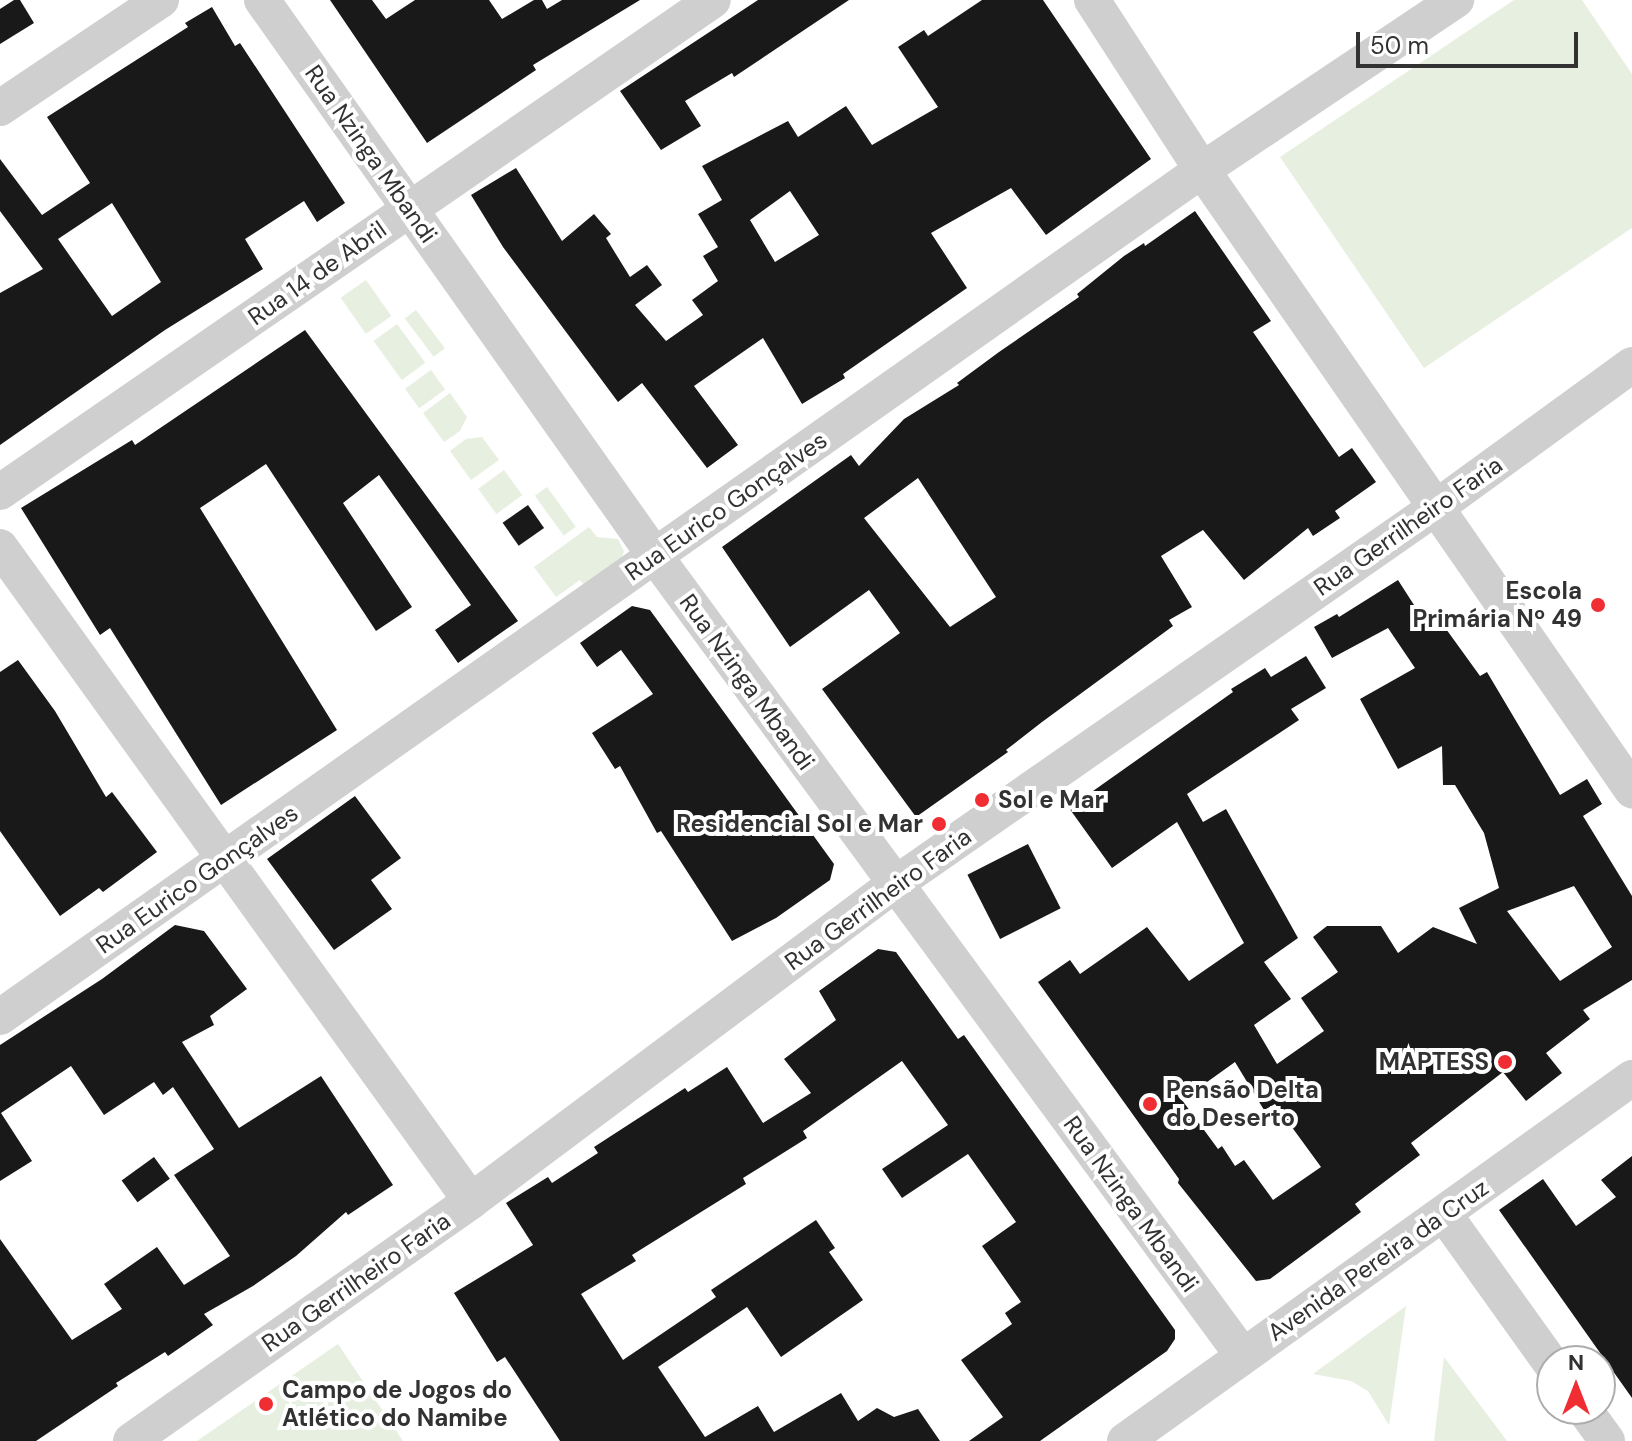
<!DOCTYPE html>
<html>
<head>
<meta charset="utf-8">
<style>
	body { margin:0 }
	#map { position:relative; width:1632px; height:1441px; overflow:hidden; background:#fff; font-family:"DM Sans",sans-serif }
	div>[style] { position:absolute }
	.green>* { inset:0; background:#e7efe0; transform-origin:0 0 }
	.building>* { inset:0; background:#191919; transform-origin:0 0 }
	.minor>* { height:36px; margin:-18px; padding:0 18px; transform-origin:18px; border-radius:18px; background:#cfcfcf }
	.dots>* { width:22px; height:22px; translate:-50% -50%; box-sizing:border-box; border:4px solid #fff; border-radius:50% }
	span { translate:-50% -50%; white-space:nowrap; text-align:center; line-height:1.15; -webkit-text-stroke:8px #fff; paint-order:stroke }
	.street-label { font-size:24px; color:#323232 }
	.poi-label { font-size:24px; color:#323232; font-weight:700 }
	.right { translate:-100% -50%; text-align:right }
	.left { translate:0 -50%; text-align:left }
	.north { position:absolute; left:1536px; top:1345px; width:80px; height:80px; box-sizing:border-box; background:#fff; border:2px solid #adadad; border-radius:50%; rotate:0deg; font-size:22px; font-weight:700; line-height:32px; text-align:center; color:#323232 }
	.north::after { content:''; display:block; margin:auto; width:28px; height:36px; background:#f02d32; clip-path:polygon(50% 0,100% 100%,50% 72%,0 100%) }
	.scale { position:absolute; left:1356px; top:32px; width:222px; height:36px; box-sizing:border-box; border:4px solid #323232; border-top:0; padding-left:10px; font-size:24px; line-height:28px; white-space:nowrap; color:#323232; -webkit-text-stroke:6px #fff; paint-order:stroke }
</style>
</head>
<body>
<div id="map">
	<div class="green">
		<i style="clip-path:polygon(1514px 0,1582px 0,1632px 74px,1632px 228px,1424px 368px,1280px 157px)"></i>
		<i style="left:366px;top:280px;width:44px;height:31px;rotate:55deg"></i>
		<i style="left:416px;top:310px;width:48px;height:14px;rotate:53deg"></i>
		<i style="left:397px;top:324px;width:48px;height:29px;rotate:54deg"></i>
		<i style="left:431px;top:370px;width:24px;height:32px;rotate:54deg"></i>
		<i style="clip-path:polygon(450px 393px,467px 417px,460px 431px,444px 442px,423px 413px)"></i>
		<i style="clip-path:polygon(482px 437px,499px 460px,471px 480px,450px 451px,466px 439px)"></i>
		<i style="left:504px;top:470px;width:31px;height:32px;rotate:54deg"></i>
		<i style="left:547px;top:487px;width:49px;height:15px;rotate:54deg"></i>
		<i style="clip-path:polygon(589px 527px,597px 537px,618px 539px,624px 551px,622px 557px,585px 586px,580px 580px,556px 597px,534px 567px)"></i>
		<i style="clip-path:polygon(1406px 1306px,1389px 1425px,1368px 1391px,1351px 1381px,1313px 1374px)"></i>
		<i style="clip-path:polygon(338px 1344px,403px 1441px,197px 1441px)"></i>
		<i style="clip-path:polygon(1444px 1357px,1507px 1441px,1434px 1441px)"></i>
	</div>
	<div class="building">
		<i style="clip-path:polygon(14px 0,20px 0,34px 23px,0 44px,0 9px)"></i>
		<i style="clip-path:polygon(330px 0,372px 0,386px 19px,415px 0,489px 0,502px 19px,534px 0,542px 0,547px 9px,562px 0,640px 0,533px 65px,536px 70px,427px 143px)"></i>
		<i style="clip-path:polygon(758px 0,849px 0,734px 77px,732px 73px,685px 101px,701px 126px,661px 150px,620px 91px)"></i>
		<i style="clip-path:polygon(evenodd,982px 0,1043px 0,1151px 159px,1046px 235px,1011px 188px,931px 233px,967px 288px,843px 374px,845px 378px,802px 404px,763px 338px,694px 386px,738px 445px,707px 468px,642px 383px,618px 402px,503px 247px,471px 195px,516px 168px,562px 241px,594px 214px,611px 234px,606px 238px,630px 277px,647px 265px,662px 285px,635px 305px,666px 341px,703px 315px,692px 300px,718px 281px,703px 256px,718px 247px,698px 214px,722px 200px,702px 166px,788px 121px,798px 137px,846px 106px,872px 145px,938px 107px,898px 47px,924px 30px,928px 36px,982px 0,790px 191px,819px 235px,775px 262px,750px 220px,790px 191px)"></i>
		<i style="clip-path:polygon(evenodd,212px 7px,235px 46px,240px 43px,345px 203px,317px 222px,304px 201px,245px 239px,263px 269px,165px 330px,0 445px,0 293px,43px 269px,0 211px,0 159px,42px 215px,90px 183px,47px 117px,188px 27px,185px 23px,212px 7px,112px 203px,161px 282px,112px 316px,58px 239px,112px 203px)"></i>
		<i style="clip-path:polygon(evenodd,1195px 211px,1271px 321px,1253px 332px,1339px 457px,1352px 448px,1376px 482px,1335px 511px,1340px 518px,1313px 536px,1308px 528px,1244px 580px,1203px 530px,1161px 556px,1192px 607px,1169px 620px,1173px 626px,1042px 722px,1006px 750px,1008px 752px,916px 817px,822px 689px,900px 633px,869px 590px,790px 647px,722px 547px,851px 455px,859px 466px,904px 419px,959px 385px,957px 383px,999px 352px,1079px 297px,1077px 294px,1124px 256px,1144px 243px,1145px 246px,1195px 211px,918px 478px,996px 597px,950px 627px,864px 518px,918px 478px)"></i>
		<i style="clip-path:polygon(305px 330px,518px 621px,458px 663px,435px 630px,471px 605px,379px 475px,343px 503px,412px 607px,376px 631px,266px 464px,200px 508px,337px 730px,221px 805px,110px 628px,100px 635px,21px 508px,132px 440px,135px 445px)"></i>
		<i style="left:528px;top:505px;width:28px;height:31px;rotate:55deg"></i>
		<i style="clip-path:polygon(evenodd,1398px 580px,1430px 630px,1441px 622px,1480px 676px,1487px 672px,1560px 795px,1587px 779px,1602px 804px,1583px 816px,1632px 896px,1632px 980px,1583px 1010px,1590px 1019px,1546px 1053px,1562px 1073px,1526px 1101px,1503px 1072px,1411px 1143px,1420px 1155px,1355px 1204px,1361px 1212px,1270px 1279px,1256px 1281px,1178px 1183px,1179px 1179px,1038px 982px,1070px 960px,1080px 974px,1147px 927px,1189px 981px,1244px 943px,1177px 822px,1112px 868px,1069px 808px,1233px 692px,1231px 689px,1265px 668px,1271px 677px,1306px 656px,1326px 688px,1291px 709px,1299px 720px,1187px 794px,1203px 822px,1226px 809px,1298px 938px,1264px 962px,1291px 999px,1254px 1025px,1277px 1064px,1324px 1031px,1301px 998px,1338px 972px,1313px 937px,1327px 926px,1381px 926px,1398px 953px,1433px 927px,1477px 944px,1459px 908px,1499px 888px,1484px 833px,1455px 785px,1443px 785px,1442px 746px,1398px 769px,1360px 699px,1415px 668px,1388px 628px,1332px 658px,1314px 627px,1337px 614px,1339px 617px,1398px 580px,1574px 886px,1612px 947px,1560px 981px,1507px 911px,1574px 886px,1398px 580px,1235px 1062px,1264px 1110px,1275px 1104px,1321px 1167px,1273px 1200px,1244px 1160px,1235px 1166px,1222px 1146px,1218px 1149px,1182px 1100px,1235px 1062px)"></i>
		<i style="clip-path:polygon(632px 606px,650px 610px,834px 864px,830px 880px,776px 918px,732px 941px,661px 831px,657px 833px,620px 766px,615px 769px,592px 733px,653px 694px,621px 650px,597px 667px,580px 643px)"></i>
		<i style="clip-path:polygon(18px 660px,55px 711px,106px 797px,112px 792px,157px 852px,103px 892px,99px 888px,60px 916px,0 831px,0 672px)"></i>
		<i style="clip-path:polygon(355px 796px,401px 858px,371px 880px,392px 909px,334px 950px,267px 859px)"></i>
		<i style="left:1028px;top:844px;width:72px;height:68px;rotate:63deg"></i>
		<i style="clip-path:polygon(175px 925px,204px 931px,247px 989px,210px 1016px,214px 1025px,182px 1042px,239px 1128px,321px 1076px,393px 1185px,348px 1215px,346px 1212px,296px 1256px,253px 1286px,204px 1314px,213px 1325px,168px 1356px,165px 1352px,116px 1383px,118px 1386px,36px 1441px,0 1441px,0 1239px,72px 1340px,122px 1309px,104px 1284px,157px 1247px,184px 1285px,230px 1256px,174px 1175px,214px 1149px,173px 1087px,163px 1095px,154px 1082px,104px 1115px,71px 1066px,1px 1113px,32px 1161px,0 1181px,0 1045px,102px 979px)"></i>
		<i style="clip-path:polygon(878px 949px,896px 952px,958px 1039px,964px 1035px,1175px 1330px,1175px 1339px,1167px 1351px,1040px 1441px,969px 1441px,1003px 1417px,961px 1360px,1012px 1324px,1005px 1313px,1021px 1302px,982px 1246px,1016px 1222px,968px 1154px,902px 1198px,882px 1169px,948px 1125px,902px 1061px,803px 1131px,807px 1138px,743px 1178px,746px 1184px,632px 1255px,636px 1261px,581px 1294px,623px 1360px,716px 1297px,711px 1290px,816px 1220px,835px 1248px,829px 1252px,863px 1300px,781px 1357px,747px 1307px,658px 1367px,705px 1437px,758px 1406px,774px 1432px,841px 1393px,858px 1421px,877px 1408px,894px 1417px,918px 1409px,940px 1441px,560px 1441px,505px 1357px,497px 1362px,454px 1293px,533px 1245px,506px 1203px,548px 1177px,552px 1183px,598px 1153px,594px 1147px,685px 1088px,688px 1092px,727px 1067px,763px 1123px,811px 1093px,784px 1059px,836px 1020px,819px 991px)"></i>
		<i style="clip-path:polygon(1632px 1156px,1632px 1398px,1499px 1210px,1543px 1179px,1576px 1226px,1616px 1197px,1601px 1180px)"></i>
		<i style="left:154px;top:1157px;width:27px;height:40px;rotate:54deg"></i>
	</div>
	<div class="minor">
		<i style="left:262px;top:0;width:681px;rotate:54.75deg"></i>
		<i style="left:655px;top:556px;width:993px;rotate:53.68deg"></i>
		<i style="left:1092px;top:0;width:202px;rotate:57.1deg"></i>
		<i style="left:1202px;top:170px;width:755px;rotate:55.26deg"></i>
		<i style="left:0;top:108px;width:194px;rotate:-33.9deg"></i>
		<i style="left:0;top:492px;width:866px;rotate:-34.61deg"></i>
		<i style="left:0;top:547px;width:806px;rotate:54.24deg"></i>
		<i style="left:0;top:1017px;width:1470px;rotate:-35.17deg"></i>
		<i style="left:1202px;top:170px;width:306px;rotate:-33.8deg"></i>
		<i style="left:1444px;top:1214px;width:186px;rotate:54.4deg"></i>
		<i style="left:1584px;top:1409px;width:39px;rotate:54deg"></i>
		<i style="left:131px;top:1441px;width:416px;rotate:-35.2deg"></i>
		<i style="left:471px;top:1201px;width:529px;rotate:-36.78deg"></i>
		<i style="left:895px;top:884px;width:662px;rotate:-34.84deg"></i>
		<i style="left:1438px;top:506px;width:240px;rotate:-36deg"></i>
		<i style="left:1125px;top:1441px;width:624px;rotate:-35.6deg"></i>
	</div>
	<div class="dots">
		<i style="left:1598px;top:605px;background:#f02d32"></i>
		<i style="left:982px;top:800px;background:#f02d32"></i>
		<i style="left:939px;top:824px;background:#f02d32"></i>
		<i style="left:1505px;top:1062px;background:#f02d32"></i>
		<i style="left:1150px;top:1104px;background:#f02d32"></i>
		<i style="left:266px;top:1404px;background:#f02d32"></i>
	</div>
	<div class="street-label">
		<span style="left:371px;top:154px;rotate:55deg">Rua Nzinga Mbandi</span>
		<span style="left:317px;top:273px;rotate:-35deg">Rua 14 de Abril</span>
		<span style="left:726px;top:506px;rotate:-35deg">Rua Eurico Gonçalves</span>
		<span style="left:1408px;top:526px;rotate:-35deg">Rua Gerrilheiro Faria</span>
		<span style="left:747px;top:682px;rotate:54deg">Rua Nzinga Mbandi</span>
		<span style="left:197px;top:879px;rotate:-35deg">Rua Eurico Gonçalves</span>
		<span style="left:878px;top:899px;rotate:-36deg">Rua Gerrilheiro Faria</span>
		<span style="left:1131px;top:1204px;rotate:54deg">Rua Nzinga Mbandi</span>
		<span style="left:1378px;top:1260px;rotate:-35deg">Avenida Pereira da Cruz</span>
		<span style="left:356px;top:1282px;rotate:-35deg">Rua Gerrilheiro Faria</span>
	</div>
	<div class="poi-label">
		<span class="right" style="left:1582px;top:605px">Escola<br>Primária Nº 49</span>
		<span class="left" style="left:998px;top:800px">Sol e Mar</span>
		<span class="right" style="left:923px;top:824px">Residencial Sol e Mar</span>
		<span class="right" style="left:1489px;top:1062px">MAPTESS</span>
		<span class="left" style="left:1166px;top:1104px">Pensão Delta<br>do Deserto</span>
		<span class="left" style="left:282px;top:1404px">Campo de Jogos do<br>Atlético do Namibe</span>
	</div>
	<div class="north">N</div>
	<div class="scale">50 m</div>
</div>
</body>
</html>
